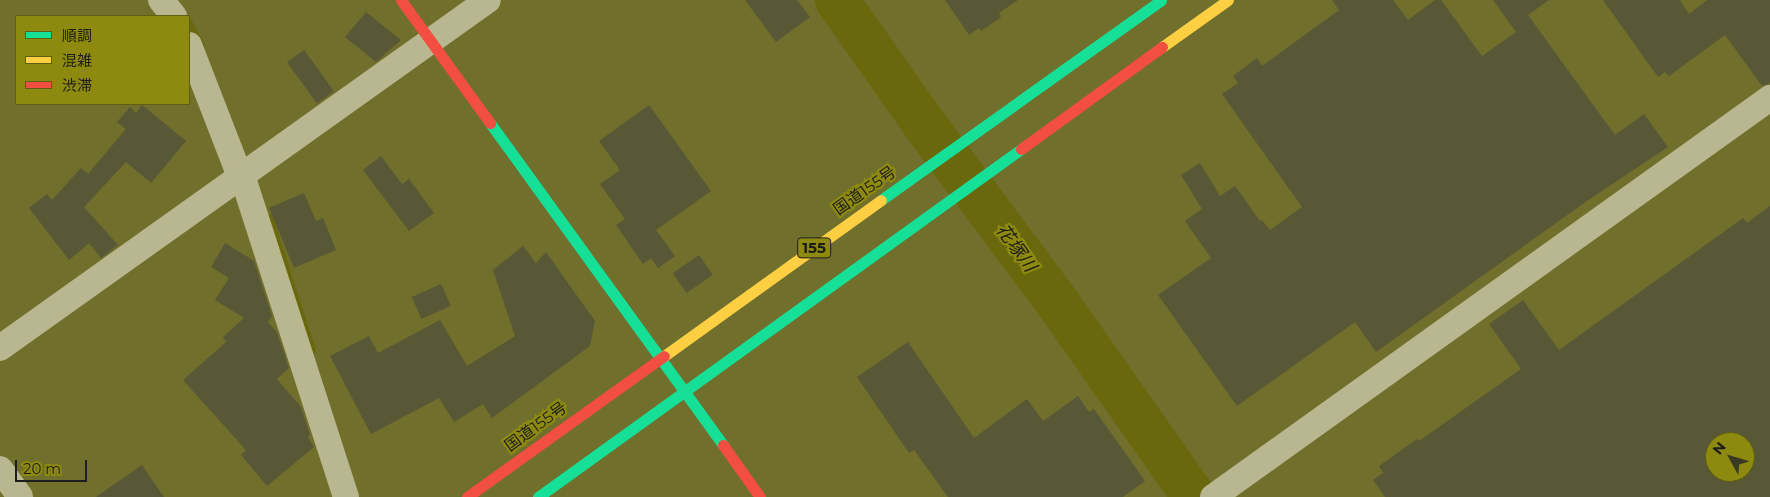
<!DOCTYPE html>
<html>
<head>
<meta charset="utf-8">
<style>
	body { margin:0 }
	#map { position:relative; width:1770px; height:497px; overflow:hidden; background:#706f2c; font-family:Montserrat,"Noto Sans JP",sans-serif }
	div>[style] { position:absolute }
	.stream>* { height:8px; margin:-4px; padding:0 4px; transform-origin:4px; border-radius:4px; background:#69680c }
	.river>* { height:44px; margin:-22px; padding:0 22px; transform-origin:22px; border-radius:22px; background:#69680c }
	.building>* { inset:0; background:#585837; transform-origin:0 0 }
	.street>* { height:26px; margin:-13px; padding:0 13px; transform-origin:13px; border-radius:13px; background:#b9b78f }
	.fast>* { height:11px; margin:-5.5px; padding:0 5.5px; transform-origin:5.5px; border-radius:5.5px; background:#16e098 }
	.slow>* { height:11px; margin:-5.5px; padding:0 5.5px; transform-origin:5.5px; border-radius:5.5px; background:#ffcf43 }
	.jam>* { height:11px; margin:-5.5px; padding:0 5.5px; transform-origin:5.5px; border-radius:5.5px; background:#f24e42 }
	span { translate:-50% -50%; white-space:nowrap; text-align:center; line-height:1.15; -webkit-text-stroke:4.5px #8d8a0f; paint-order:stroke }
	.shield-label span { padding:1px 4px; background:#8d8a0f; border:1px solid; border-radius:4px; -webkit-text-stroke-width:0 }
	.shield-label { font-size:15px; color:#1d1d1d; font-weight:700 }
	.street-label { font-size:16px; color:#1d1d1d }
	.water-label { font-size:18px; color:#1d1c18; font-style:italic }
	.legend { position:absolute; left:15px; top:15px; width:175px; height:90px; box-sizing:border-box; background:#8d8a0f; border:1px solid #605e15; margin:0; padding:6px 9px; list-style:none; font-size:15px; color:#1d1d1d }
	.legend li { display:flex; align-items:center; gap:10px; height:25px }
	.legend b { width:25px; border:1px solid #605e15 }
	.north { position:absolute; left:1705px; top:432px; width:50px; height:50px; box-sizing:border-box; background:#8d8a0f; border:1px solid #605e15; border-radius:50%; rotate:309deg; font-size:14px; font-weight:700; line-height:20px; text-align:center; color:#1d1d1d }
	.north::after { content:''; display:block; margin:auto; width:18px; height:22px; background:#3a3a22; clip-path:polygon(50% 0,100% 100%,50% 72%,0 100%) }
	.scale { position:absolute; left:15px; top:460px; width:72px; height:22px; box-sizing:border-box; border:2px solid #1d1d1d; border-top:0; padding-left:6px; font-size:15px; line-height:18px; white-space:nowrap; color:#1d1d1d; -webkit-text-stroke:4px #8d8a0f; paint-order:stroke }
</style>
</head>
<body>
<div id="map">
	<div class="stream">
		<i style="left:189px;top:24px;width:23px;rotate:61deg"></i>
		<i style="left:269px;top:218px;width:139px;rotate:72deg"></i>
	</div>
	<div class="river">
		<i style="left:837px;top:0;width:148px;rotate:54.9deg"></i>
		<i style="left:922px;top:121px;width:226px;rotate:53.3deg"></i>
		<i style="left:1057px;top:302px;width:238px;rotate:54.9deg"></i>
	</div>
	<div class="building">
		<i style="clip-path:polygon(745px 0,797px 0,810px 17px,776px 42px)"></i>
		<i style="clip-path:polygon(945px 0,1018px 0,999px 13px,1001px 17px,981px 31px,979px 28px,969px 35px)"></i>
		<i style="clip-path:polygon(1332px 0,1393px 0,1408px 20px,1435px 0,1441px 0,1482px 56px,1516px 32px,1493px 0,1549px 0,1528px 15px,1615px 135px,1644px 114px,1668px 147px,1584px 203px,1376px 352px,1355px 322px,1237px 406px,1158px 295px,1211px 258px,1185px 221px,1202px 209px,1181px 175px,1200px 163px,1220px 196px,1235px 186px,1260px 221px,1262px 220px,1270px 230px,1302px 207px,1222px 94px,1238px 83px,1233px 76px,1257px 58px,1262px 66px,1339px 10px)"></i>
		<i style="clip-path:polygon(1603px 0,1680px 0,1689px 14px,1707px 0,1770px 0,1770px 83px,1762px 86px,1725px 35px,1669px 76px,1665px 72px,1658px 77px)"></i>
		<i style="clip-path:polygon(366px 12px,401px 40px,376px 62px,345px 37px)"></i>
		<i style="left:304px;top:50px;width:51px;height:21px;rotate:54deg"></i>
		<i style="clip-path:polygon(142px 105px,186px 141px,151px 183px,126px 162px,84px 207px,118px 245px,101px 258px,89px 243px,69px 260px,29px 208px,47px 194px,52px 200px,81px 168px,88px 174px,126px 129px,117px 122px,130px 107px,136px 113px)"></i>
		<i style="clip-path:polygon(649px 105px,711px 191px,656px 230px,675px 256px,658px 268px,651px 258px,643px 264px,616px 225px,625px 219px,600px 184px,620px 170px,599px 141px)"></i>
		<i style="clip-path:polygon(381px 156px,402px 184px,409px 179px,434px 213px,409px 231px,363px 170px)"></i>
		<i style="clip-path:polygon(304px 193px,316px 221px,323px 218px,336px 250px,294px 268px,269px 208px)"></i>
		<i style="clip-path:polygon(evenodd,1770px 206px,1770px 497px,1385px 497px,1373px 480px,1383px 473px,1379px 466px,1417px 439px,1419px 441px,1521px 369px,1489px 324px,1523px 300px,1559px 350px,1743px 218px,1747px 223px,1770px 206px,1715px 442px,1745px 442px,1745px 472px,1715px 472px,1715px 442px)"></i>
		<i style="clip-path:polygon(225px 243px,254px 261px,272px 316px,268px 322px,277px 332px,289px 368px,277px 379px,301px 407px,310px 435px,308px 437px,314px 447px,267px 486px,241px 455px,246px 450px,183px 380px,226px 342px,223px 337px,244px 318px,215px 300px,229px 278px,211px 267px)"></i>
		<i style="clip-path:polygon(523px 246px,536px 263px,546px 252px,595px 321px,590px 346px,492px 418px,483px 404px,454px 422px,439px 398px,371px 434px,330px 356px,369px 336px,378px 353px,440px 320px,467px 366px,515px 336px,493px 270px)"></i>
		<i style="left:699px;top:255px;width:24px;height:32px;rotate:55deg"></i>
		<i style="left:441px;top:284px;width:24px;height:32px;rotate:66deg"></i>
		<i style="clip-path:polygon(908px 342px,974px 438px,1027px 399px,1043px 421px,1078px 396px,1089px 412px,1094px 409px,1145px 481px,1123px 497px,948px 497px,914px 450px,909px 453px,857px 377px)"></i>
		<i style="clip-path:polygon(142px 465px,164px 497px,96px 497px)"></i>
	</div>
	<div class="street">
		<i style="left:161px;top:0;width:21px;rotate:51deg"></i>
		<i style="left:189px;top:45px;width:133px;rotate:68.8deg"></i>
		<i style="left:237px;top:169px;width:8px;rotate:50deg"></i>
		<i style="left:242px;top:175px;width:338px;rotate:72.1deg"></i>
		<i style="left:0;top:348px;width:599px;rotate:-35.49deg"></i>
		<i style="left:0;top:469px;width:34px;rotate:54deg"></i>
		<i style="left:1213px;top:497px;width:685px;rotate:-35.62deg"></i>
	</div>
	<div class="fast">
		<i style="left:490px;top:123px;width:397px;rotate:54.1deg"></i>
		<i style="left:881px;top:200px;width:344px;rotate:-35.5deg"></i>
		<i style="left:538px;top:497px;width:595px;rotate:-35.77deg"></i>
	</div>
	<div class="slow">
		<i style="left:1162px;top:47px;width:81px;rotate:-35.5deg"></i>
		<i style="left:664px;top:356px;width:267px;rotate:-35.7deg"></i>
	</div>
	<div class="jam">
		<i style="left:401px;top:0;width:152px;rotate:54.1deg"></i>
		<i style="left:1021px;top:149px;width:174px;rotate:-35.9deg"></i>
		<i style="left:723px;top:445px;width:64px;rotate:54.6deg"></i>
		<i style="left:467px;top:497px;width:242px;rotate:-35.6deg"></i>
	</div>
	<div class="shield-label">
		<span style="left:814px;top:248px">155</span>
	</div>
	<div class="street-label">
		<span style="left:865px;top:191px;rotate:-35deg">国道155号</span>
		<span style="left:536px;top:427px;rotate:-36deg">国道155号</span>
	</div>
	<div class="water-label">
		<span style="left:1016px;top:248px;rotate:54deg">花塚川</span>
	</div>
	<ul class="legend">
	<li><b style="height:6px;background:#16e098"></b>順調</li>
	<li><b style="height:6px;background:#ffcf43"></b>混雑</li>
	<li><b style="height:6px;background:#f24e42"></b>渋滞</li>
	</ul>
	<div class="north">N</div>
	<div class="scale">20 m</div>
</div>
</body>
</html>
